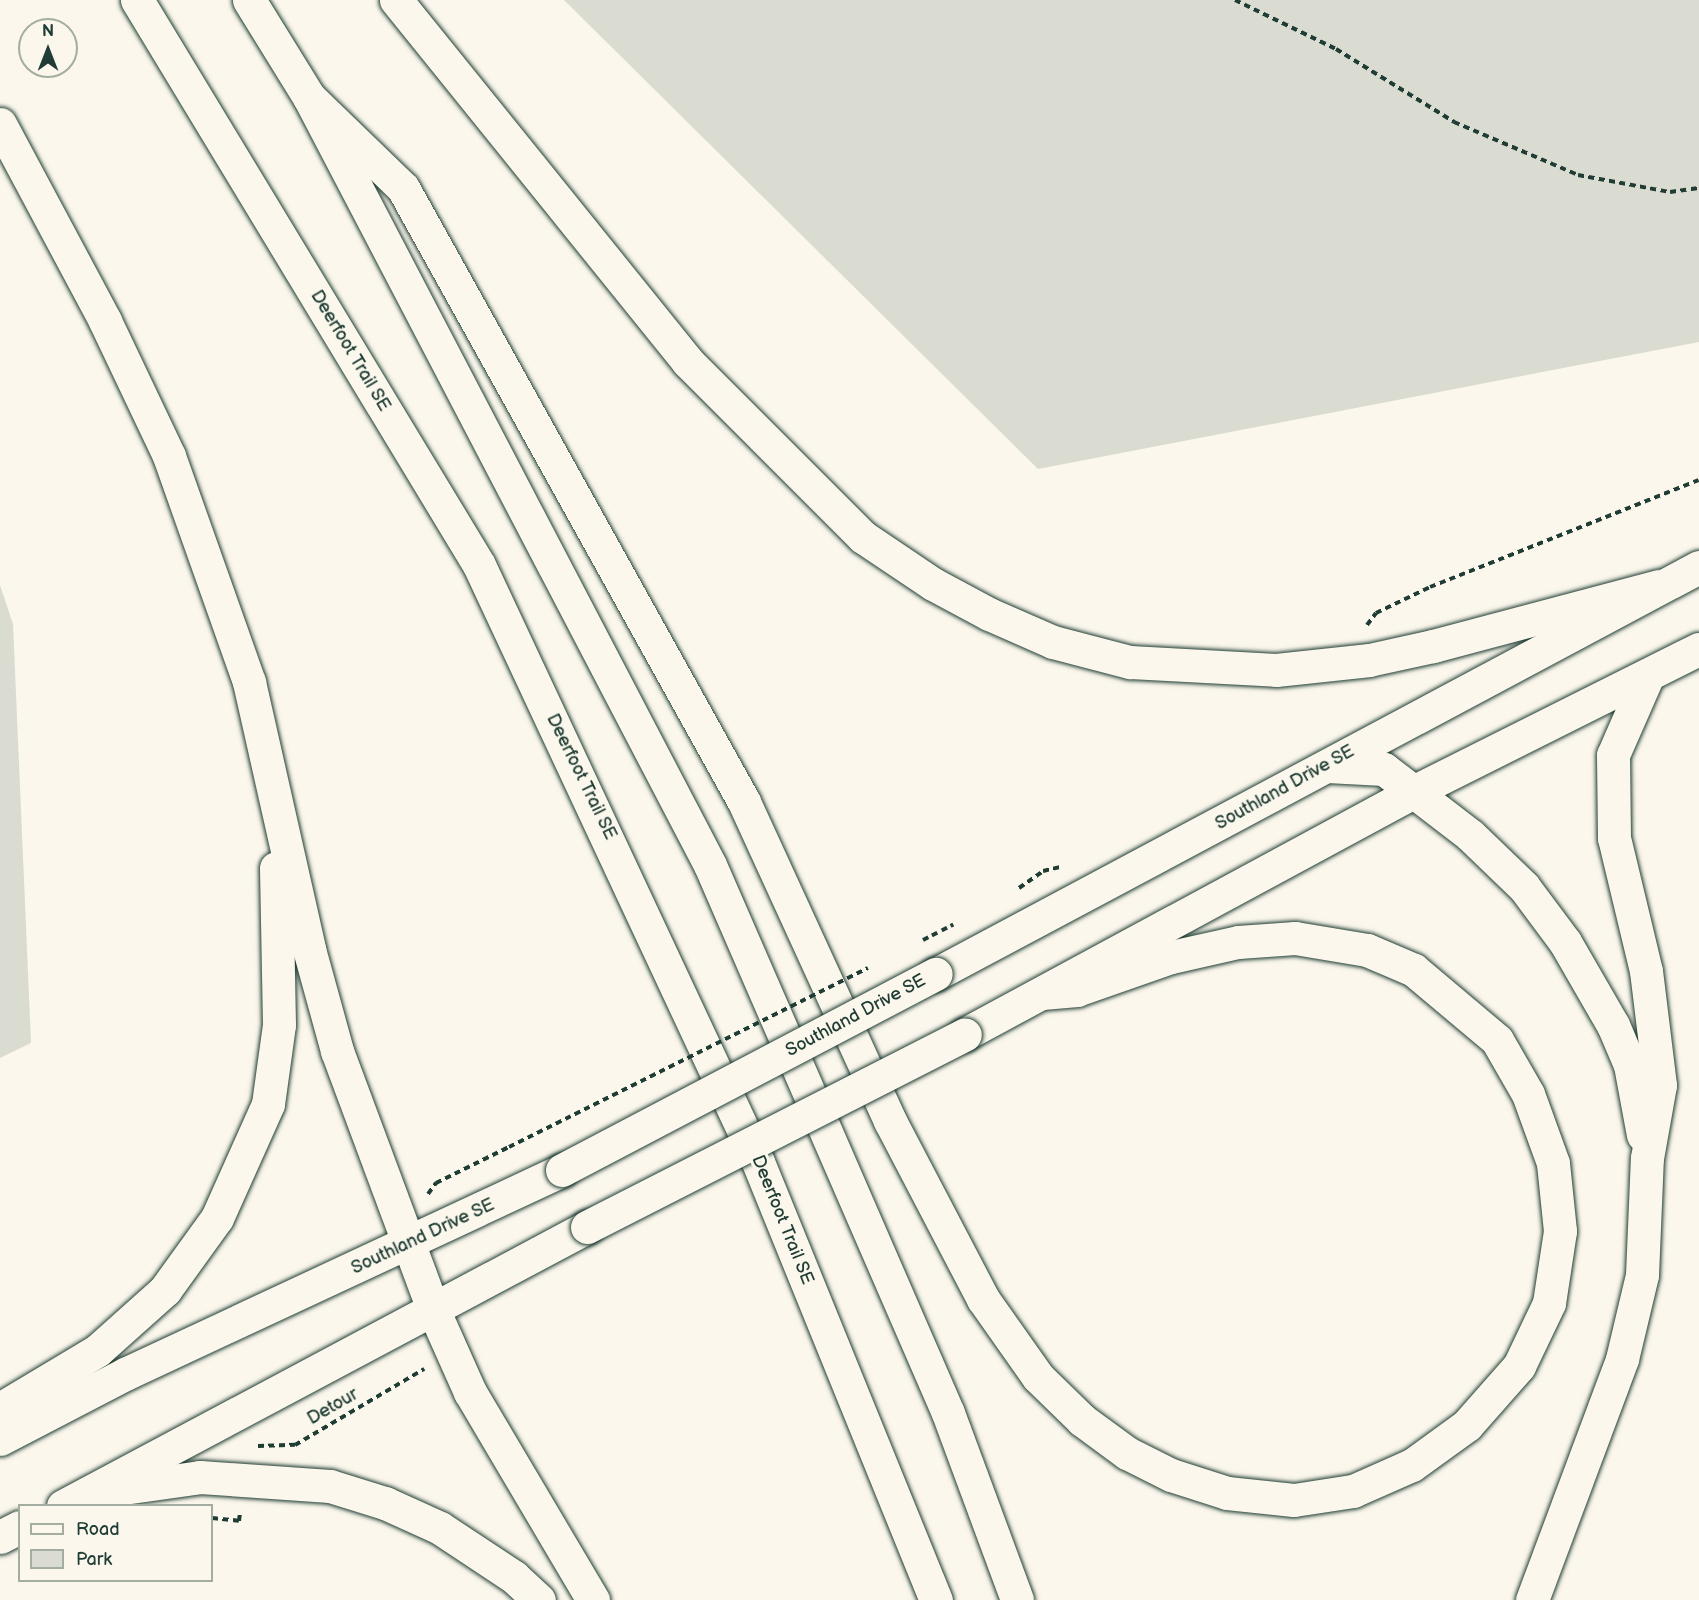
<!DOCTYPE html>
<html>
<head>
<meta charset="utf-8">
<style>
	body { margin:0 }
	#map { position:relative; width:1699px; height:1600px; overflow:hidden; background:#fbf7ec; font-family:"Balsamiq Sans",sans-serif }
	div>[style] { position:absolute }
	.green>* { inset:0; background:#dbdcd1 }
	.path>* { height:4px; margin-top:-2px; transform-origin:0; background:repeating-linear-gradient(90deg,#1f3d34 0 6px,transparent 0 10.5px) }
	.roads { filter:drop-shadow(0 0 2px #1f3d34) drop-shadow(0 0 2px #1f3d34) }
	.secondary>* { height:33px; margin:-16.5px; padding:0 16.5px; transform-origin:16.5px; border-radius:16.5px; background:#fbf7ec }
	.motorway>* { height:33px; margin:-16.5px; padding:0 16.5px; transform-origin:16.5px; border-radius:16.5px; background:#fbf7ec }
	.path-bridge>* { height:4px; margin-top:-2px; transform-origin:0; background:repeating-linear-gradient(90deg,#1f3d34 0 6px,transparent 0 10.5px) }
	.bridges { filter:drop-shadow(0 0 2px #1f3d34) drop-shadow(0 0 2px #1f3d34) }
	.secondary-bridge>* { height:33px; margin:-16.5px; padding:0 16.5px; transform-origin:16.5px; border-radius:16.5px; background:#fbf7ec }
	span { translate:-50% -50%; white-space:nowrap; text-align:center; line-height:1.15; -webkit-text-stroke:6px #fbf7ec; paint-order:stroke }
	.street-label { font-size:18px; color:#1f3d34 }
	.legend { position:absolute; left:18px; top:1504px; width:195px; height:78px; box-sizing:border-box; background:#fbf7ec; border:2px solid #a3ada2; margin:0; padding:8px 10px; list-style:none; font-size:18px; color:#1f3d34 }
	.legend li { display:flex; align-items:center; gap:12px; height:30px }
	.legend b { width:30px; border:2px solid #a3ada2 }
	.north { position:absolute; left:18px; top:18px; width:60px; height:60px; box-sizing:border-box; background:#fbf7ec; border:2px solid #a3ada2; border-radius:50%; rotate:0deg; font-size:16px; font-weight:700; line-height:24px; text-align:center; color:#1f3d34 }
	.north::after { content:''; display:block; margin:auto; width:21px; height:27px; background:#1f3d34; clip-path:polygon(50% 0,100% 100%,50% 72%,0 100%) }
</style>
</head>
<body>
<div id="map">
	<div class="green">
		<i style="clip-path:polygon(564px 0,1699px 0,1699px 342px,1038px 469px)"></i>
		<i style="clip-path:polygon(0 585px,13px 624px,31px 1043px,0 1058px)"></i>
	</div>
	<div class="path">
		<i style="left:1235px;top:0;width:112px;rotate:25.9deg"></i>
		<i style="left:1336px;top:49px;width:139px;rotate:31.7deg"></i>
		<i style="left:1454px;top:122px;width:135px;rotate:23.1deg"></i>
		<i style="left:1578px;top:175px;width:94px;rotate:10.5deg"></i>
		<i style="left:1670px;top:192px;width:29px;rotate:-8deg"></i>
		<i style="left:1367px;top:625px;width:15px;rotate:-53deg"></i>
		<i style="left:1376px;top:613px;width:60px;rotate:-25.7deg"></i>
		<i style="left:1430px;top:587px;width:289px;rotate:-21.7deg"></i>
		<i style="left:1019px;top:888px;width:29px;rotate:-35deg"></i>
		<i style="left:1043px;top:871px;width:17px;rotate:-13deg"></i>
		<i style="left:428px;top:1194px;width:14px;rotate:-54deg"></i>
		<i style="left:436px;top:1183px;width:81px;rotate:-26.3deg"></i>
		<i style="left:258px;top:1446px;width:37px;rotate:-2deg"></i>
		<i style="left:295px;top:1445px;width:150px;rotate:-30.5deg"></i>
		<i style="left:212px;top:1518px;width:27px;rotate:6deg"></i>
		<i style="left:239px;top:1521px;width:8px;rotate:-83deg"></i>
	</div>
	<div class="roads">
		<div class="secondary">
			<i style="left:936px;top:974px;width:865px;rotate:-28.08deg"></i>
			<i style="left:965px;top:1034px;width:514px;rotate:-28.36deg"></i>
			<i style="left:1417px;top:790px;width:315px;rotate:-26.6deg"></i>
			<i style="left:0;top:1439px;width:141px;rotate:-27.5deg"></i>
			<i style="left:125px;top:1374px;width:482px;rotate:-25deg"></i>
			<i style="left:63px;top:1506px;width:594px;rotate:-28.03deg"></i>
			<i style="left:0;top:1537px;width:22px;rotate:-27deg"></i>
		</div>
		<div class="motorway">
			<i style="left:137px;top:0;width:660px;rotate:58.81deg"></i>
			<i style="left:479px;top:565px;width:659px;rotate:64.95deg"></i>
			<i style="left:758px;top:1162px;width:473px;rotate:67.9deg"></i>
			<i style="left:249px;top:0;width:114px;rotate:58.3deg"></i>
			<i style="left:309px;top:97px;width:866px;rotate:62.43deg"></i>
			<i style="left:710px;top:865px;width:597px;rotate:66.52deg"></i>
			<i style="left:948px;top:1413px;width:199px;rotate:69.7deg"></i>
			<i style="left:396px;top:0;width:465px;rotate:51.1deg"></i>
			<i style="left:688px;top:362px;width:247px;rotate:45deg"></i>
			<i style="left:863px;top:537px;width:84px;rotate:33.9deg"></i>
			<i style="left:933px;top:584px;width:64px;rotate:28.2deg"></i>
			<i style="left:989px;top:614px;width:70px;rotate:23.6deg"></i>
			<i style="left:1053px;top:642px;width:80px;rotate:14.6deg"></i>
			<i style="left:1130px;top:662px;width:146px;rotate:3.1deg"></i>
			<i style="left:1276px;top:670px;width:94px;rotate:-6.1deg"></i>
			<i style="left:1369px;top:660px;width:66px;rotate:-12.3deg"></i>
			<i style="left:1433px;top:646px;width:233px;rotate:-14.9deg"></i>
			<i style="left:309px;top:97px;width:131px;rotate:44.1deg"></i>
			<i style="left:403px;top:188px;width:702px;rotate:60.95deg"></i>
			<i style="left:744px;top:802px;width:351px;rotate:65.4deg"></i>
			<i style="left:890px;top:1121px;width:201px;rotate:62.4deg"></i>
			<i style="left:983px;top:1299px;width:95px;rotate:54.8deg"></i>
			<i style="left:1038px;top:1377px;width:62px;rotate:44.3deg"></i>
			<i style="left:1082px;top:1420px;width:56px;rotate:36.3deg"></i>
			<i style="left:1127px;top:1453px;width:49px;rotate:26.6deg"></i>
			<i style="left:1171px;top:1475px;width:59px;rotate:17.8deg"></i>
			<i style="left:1227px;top:1493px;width:67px;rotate:6deg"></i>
			<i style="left:1294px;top:1500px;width:60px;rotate:-8.7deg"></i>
			<i style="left:1353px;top:1491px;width:64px;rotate:-23.8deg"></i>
			<i style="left:1412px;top:1465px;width:68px;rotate:-36deg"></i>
			<i style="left:1467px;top:1425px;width:79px;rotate:-48.6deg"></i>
			<i style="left:1519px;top:1366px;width:70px;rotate:-64.5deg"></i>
			<i style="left:1549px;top:1303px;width:73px;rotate:-81.3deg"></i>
			<i style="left:1560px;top:1231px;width:68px;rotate:-95.9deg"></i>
			<i style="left:1553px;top:1163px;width:73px;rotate:-109.9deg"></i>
			<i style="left:1528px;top:1094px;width:62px;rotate:-119.9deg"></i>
			<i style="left:1497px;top:1040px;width:109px;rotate:-139.9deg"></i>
			<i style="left:1414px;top:970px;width:51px;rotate:-156.9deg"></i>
			<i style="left:1367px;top:950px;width:73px;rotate:-170.5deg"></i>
			<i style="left:1295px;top:938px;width:57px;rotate:176deg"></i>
			<i style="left:1238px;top:942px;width:69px;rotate:167.4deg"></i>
			<i style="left:1171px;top:957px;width:100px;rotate:160.7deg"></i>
			<i style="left:1077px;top:990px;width:35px;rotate:175deg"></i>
			<i style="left:0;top:124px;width:223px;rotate:61.9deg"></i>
			<i style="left:105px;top:321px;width:149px;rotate:64.6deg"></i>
			<i style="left:169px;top:456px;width:240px;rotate:70.5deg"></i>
			<i style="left:249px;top:682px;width:274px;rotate:77.3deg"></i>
			<i style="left:309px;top:949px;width:106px;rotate:74.6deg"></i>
			<i style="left:337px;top:1051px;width:275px;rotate:69.6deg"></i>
			<i style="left:433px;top:1309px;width:91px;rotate:66deg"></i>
			<i style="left:470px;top:1392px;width:242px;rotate:59.4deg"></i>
			<i style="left:1327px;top:766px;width:57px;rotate:3deg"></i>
			<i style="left:1384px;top:769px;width:108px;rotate:37.5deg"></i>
			<i style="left:1470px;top:835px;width:75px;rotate:43.9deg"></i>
			<i style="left:1524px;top:887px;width:69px;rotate:53.3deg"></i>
			<i style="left:1565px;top:942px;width:96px;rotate:60deg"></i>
			<i style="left:1613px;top:1025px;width:43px;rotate:67deg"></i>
			<i style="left:1630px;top:1065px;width:71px;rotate:79.5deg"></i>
			<i style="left:0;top:1409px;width:114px;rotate:-31deg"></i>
			<i style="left:98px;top:1350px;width:90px;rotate:-41.8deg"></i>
			<i style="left:165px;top:1290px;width:89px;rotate:-54.2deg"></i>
			<i style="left:217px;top:1218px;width:125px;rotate:-65.9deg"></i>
			<i style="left:268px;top:1104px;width:80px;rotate:-82.1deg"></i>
			<i style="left:279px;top:1025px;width:157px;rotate:-91.1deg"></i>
			<i style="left:88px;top:1493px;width:113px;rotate:-8.1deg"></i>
			<i style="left:200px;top:1477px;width:130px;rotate:4deg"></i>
			<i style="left:330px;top:1486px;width:58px;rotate:17.2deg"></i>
			<i style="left:385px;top:1503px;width:60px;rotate:24.4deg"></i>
			<i style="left:440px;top:1528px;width:89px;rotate:33.5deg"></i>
			<i style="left:514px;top:1577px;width:34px;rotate:43deg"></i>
			<i style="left:1532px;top:1600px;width:257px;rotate:-69.5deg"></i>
			<i style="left:1622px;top:1359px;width:86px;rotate:-76.6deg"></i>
			<i style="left:1642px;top:1275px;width:117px;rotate:-87.6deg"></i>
			<i style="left:1647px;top:1158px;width:74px;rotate:-79.9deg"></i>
			<i style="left:1660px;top:1085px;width:115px;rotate:-97deg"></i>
			<i style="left:1646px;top:971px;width:137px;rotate:-103.5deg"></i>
			<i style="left:1614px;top:838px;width:83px;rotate:-90.7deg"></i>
			<i style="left:1613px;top:755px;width:87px;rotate:-66.4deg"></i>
		</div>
	</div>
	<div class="path-bridge">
		<i style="left:923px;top:940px;width:34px;rotate:-27deg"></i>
		<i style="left:509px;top:1147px;width:401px;rotate:-26.5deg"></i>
	</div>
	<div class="bridges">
		<div class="secondary-bridge">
			<i style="left:562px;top:1170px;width:422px;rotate:-27.7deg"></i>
			<i style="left:587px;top:1227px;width:424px;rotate:-27deg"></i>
		</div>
	</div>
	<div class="street-label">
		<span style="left:350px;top:351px;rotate:59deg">Deerfoot Trail SE</span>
		<span style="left:581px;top:777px;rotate:64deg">Deerfoot Trail SE</span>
		<span style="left:1285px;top:788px;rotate:-29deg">Southland Drive SE</span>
		<span style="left:856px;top:1016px;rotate:-28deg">Southland Drive SE</span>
		<span style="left:782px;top:1220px;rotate:68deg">Deerfoot Trail SE</span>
		<span style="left:423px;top:1237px;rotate:-25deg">Southland Drive SE</span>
		<span style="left:333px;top:1407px;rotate:-30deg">Detour</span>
	</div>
	<ul class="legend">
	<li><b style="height:8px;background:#fbf7ec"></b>Road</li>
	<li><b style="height:16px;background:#dbdcd1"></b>Park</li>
	</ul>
	<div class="north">N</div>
</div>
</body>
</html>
